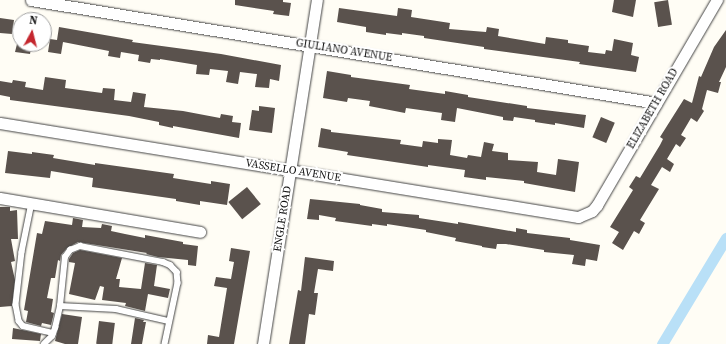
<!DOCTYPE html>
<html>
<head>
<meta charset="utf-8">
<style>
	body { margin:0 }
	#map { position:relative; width:726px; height:344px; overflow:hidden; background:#fffdf5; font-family:"Source Serif 4",serif }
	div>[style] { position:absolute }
	.canal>* { height:11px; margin:-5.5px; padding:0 5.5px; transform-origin:5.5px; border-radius:5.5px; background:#b9e0f7 }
	.building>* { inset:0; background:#5a524d; transform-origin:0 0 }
	.roads { filter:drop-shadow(0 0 1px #444) drop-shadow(0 0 1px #444) }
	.lane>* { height:5.5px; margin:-2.75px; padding:0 2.75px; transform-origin:2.75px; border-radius:2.75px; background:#fff }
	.street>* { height:11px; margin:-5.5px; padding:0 5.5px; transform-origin:5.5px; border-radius:5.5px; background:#fff }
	span { translate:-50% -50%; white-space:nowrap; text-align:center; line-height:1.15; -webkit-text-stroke:4px #fff; paint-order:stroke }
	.street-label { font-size:11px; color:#111 }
	.north { position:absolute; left:12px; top:12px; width:40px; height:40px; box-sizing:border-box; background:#fff; border:1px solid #a0a0a0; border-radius:50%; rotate:7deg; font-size:11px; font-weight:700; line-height:16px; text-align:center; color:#111 }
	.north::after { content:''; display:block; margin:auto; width:14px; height:18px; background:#c4262e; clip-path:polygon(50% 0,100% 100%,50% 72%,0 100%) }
</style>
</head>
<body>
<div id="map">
	<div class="canal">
		<i style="left:662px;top:344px;width:124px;rotate:-58.9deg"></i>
	</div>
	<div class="building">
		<i style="clip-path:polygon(235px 0,283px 0,283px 2px,291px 3px,289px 16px,273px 14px,274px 11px,235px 5px)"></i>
		<i style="clip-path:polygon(614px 0,636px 0,633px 17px,612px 12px)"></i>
		<i style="left:668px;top:0;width:25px;height:14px;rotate:81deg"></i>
		<i style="clip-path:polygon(339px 8px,397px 16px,398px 8px,412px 10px,411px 17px,450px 23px,449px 29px,486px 32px,487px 27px,499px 29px,498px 36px,545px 44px,546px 37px,568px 40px,568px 43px,589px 46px,588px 52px,605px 54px,606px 50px,612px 51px,614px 39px,633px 43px,631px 55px,639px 57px,636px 72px,579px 64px,580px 62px,484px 49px,484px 47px,424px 38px,424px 36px,402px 33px,402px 35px,386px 33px,386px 35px,366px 32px,366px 27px,337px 22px)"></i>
		<i style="clip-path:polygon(0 18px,14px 20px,12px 34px,0 33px)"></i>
		<i style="clip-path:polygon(59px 27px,133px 40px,132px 42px,221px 54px,281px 65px,279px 81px,270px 79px,269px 88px,255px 87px,257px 74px,240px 72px,238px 84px,226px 82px,228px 71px,210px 69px,209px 75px,196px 74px,197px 65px,160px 59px,160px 60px,151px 59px,150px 63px,138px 61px,139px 55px,121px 52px,120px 58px,108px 56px,109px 51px,63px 42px,61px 54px,48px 52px,50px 39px,57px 40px)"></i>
		<i style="clip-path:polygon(726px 30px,726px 67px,719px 82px,721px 82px,718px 93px,707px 90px,702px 109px,704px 111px,697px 122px,691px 118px,681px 135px,686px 138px,680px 147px,676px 144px,667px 159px,674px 164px,670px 172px,662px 167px,651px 185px,659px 189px,640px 220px,645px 223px,639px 234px,634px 231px,623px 250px,612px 243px,619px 232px,610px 227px,633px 190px,629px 187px,636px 176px,640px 178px,660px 145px,663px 139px,660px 137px,684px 99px,692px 103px,699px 76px,701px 77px,714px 47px)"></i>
		<i style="clip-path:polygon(17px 44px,32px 44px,30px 54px,15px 52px)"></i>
		<i style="clip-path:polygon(327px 71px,351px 75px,351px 77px,410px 85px,409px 89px,445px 94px,445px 91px,468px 95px,468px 97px,527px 106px,527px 108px,586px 115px,584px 128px,555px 123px,555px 125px,535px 122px,535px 120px,514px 117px,513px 121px,503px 120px,503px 117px,457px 108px,455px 122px,441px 120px,442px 113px,406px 108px,405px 113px,369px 106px,370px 101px,348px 98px,347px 102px,323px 98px)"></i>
		<i style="clip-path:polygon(45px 77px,66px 80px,65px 88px,102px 93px,103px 88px,115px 89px,114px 100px,131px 102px,133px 92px,146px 94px,144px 107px,183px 111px,220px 118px,221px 114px,233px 116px,232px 122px,241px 123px,239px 138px,173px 126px,173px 128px,159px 125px,159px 122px,129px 116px,10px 100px,10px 97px,0 95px,0 81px,12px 83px,13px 80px,26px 82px,25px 87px,43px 90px)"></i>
		<i style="clip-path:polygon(259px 106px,275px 108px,272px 133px,249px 130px,252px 110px,259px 111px)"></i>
		<i style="left:601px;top:117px;width:15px;height:22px;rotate:23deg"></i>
		<i style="clip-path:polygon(321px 128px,331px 130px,331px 132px,401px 140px,400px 144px,422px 147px,423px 141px,438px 143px,438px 139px,452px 140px,450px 155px,467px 158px,468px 155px,481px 157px,484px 142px,494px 144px,492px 151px,508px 153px,508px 160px,538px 162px,537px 172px,556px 175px,558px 159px,579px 162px,575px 192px,524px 183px,524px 181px,486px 177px,486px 180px,464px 177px,465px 170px,428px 165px,428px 167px,347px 155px,348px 152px,318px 147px)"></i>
		<i style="clip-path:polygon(8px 151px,32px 154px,32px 152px,54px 155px,53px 158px,95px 165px,95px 163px,174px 174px,173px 178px,211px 184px,211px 181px,230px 184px,227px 205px,200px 201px,200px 205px,176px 201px,176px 199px,92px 187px,93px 178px,51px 171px,50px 178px,5px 173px)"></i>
		<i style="left:247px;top:187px;width:22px;height:24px;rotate:51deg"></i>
		<i style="clip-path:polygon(310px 199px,360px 204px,360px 205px,382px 209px,382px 212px,419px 215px,419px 218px,458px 224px,458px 222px,516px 232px,516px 228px,527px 230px,527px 233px,570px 238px,570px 240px,600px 245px,597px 261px,586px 259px,585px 266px,572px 264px,574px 255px,544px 252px,544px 250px,506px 244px,497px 244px,496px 249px,482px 247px,482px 246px,455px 241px,456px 238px,426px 232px,426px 230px,387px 224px,387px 226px,372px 224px,372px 226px,335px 221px,336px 218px,319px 215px,319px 220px,307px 219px)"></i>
		<i style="clip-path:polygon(0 207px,10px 207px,10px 211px,17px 210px,18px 239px,11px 239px,15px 261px,11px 262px,15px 280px,12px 306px,0 307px)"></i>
		<i style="clip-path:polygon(73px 218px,83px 220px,82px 227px,101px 228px,102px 224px,112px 226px,111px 231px,125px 234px,145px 238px,145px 235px,183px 242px,183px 244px,198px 246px,196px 266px,188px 265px,188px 260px,158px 257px,146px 254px,147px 253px,78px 242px,67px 248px,61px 255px,60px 261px,58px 260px,55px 278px,51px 278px,47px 298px,53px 299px,51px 312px,54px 313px,51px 325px,42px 323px,41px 326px,26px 322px,28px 311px,24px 310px,37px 233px,42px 234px,45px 221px,72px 225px)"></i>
		<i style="clip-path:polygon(231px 248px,250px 251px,234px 344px,207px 344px,208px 335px,219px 337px,227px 288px,214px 286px,216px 277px,231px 279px,234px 262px,229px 261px)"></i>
		<i style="clip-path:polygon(80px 250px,122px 258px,116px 279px,120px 279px,119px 287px,141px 289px,145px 263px,157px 265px,154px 286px,170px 289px,168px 298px,148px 294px,145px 311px,125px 306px,126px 303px,102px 300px,104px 287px,100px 286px,95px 300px,69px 294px,75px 263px,69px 262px,69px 259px,73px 253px)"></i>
		<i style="clip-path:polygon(305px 257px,334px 261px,333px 271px,318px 269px,314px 293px,318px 293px,315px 315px,309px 314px,305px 344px,289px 344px,298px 290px,301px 291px)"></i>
		<i style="clip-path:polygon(62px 314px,82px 317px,78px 344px,65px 344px,55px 341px)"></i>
		<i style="clip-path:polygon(135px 318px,144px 320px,143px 322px,146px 322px,142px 344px,131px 344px)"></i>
		<i style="left:99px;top:321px;width:16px;height:23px;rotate:7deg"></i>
		<i style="clip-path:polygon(13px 328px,41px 334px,40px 341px,12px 339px)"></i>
	</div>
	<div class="roads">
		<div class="lane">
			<i style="left:32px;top:203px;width:50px;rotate:101.5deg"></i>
			<i style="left:22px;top:252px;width:53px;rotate:96.5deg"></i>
			<i style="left:16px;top:305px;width:16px;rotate:79deg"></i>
			<i style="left:19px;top:321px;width:6px;rotate:51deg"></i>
			<i style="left:23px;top:326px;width:31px;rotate:13deg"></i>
			<i style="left:60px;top:306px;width:56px;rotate:3.1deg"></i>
			<i style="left:116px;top:309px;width:54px;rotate:12.8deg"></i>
			<i style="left:44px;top:344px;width:11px;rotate:-45deg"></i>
			<i style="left:52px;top:336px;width:9px;rotate:-69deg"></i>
			<i style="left:55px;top:328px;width:23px;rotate:-77deg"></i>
			<i style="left:60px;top:306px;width:49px;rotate:-84.2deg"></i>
			<i style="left:65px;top:257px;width:9px;rotate:-54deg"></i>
			<i style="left:70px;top:250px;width:11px;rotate:-22deg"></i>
			<i style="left:80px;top:246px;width:85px;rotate:10.9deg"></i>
			<i style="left:163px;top:262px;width:8px;rotate:23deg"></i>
			<i style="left:170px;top:265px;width:10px;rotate:45deg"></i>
			<i style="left:177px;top:272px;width:11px;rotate:85deg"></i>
			<i style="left:178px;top:283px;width:62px;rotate:102deg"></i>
		</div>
		<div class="street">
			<i style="left:31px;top:0;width:634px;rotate:9.34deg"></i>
			<i style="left:0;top:123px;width:586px;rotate:9.24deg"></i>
			<i style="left:578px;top:217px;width:15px;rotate:-23deg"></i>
			<i style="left:592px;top:211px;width:8px;rotate:-50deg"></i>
			<i style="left:597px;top:205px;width:238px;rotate:-59.7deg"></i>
			<i style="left:0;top:198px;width:203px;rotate:9.6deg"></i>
			<i style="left:263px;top:344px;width:348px;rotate:-81.1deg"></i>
		</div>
	</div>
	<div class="street-label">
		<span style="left:344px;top:51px;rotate:9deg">GIULIANO AVENUE</span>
		<span style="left:653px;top:109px;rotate:-60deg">ELIZABETH ROAD</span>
		<span style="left:293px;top:171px;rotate:9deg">VASSELLO AVENUE</span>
		<span style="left:283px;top:219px;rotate:-81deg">ENGLE ROAD</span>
	</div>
	<div class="north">N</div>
</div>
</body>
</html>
